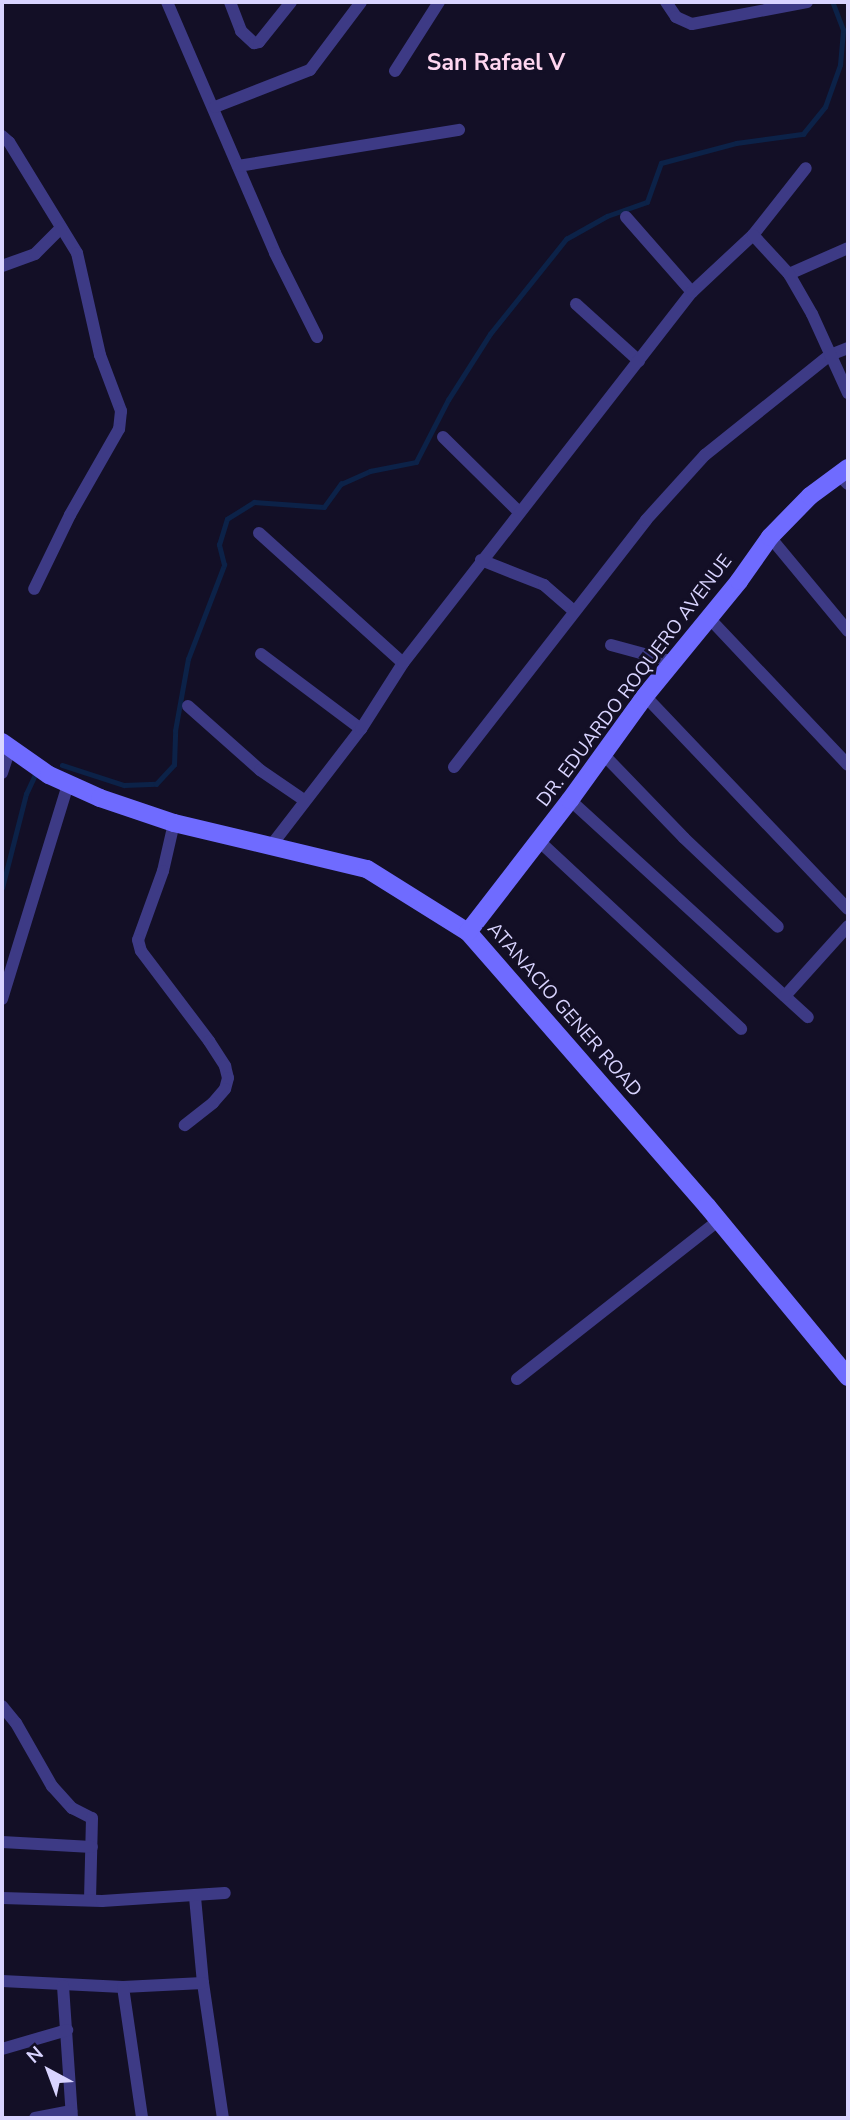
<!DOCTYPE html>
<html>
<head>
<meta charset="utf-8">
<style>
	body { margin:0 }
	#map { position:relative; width:850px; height:2120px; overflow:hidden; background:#130f26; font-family:"Nunito Sans",sans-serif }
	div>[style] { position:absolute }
	.stream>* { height:4.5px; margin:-2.25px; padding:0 2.25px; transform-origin:2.25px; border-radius:2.25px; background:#0c2248 }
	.street>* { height:12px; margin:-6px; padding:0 6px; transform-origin:6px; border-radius:6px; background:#3d3a85 }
	.secondary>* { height:18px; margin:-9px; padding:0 9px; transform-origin:9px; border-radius:9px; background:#6f6bff }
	span { translate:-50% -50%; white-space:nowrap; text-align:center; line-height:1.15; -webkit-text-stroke:6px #130f26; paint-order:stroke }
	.street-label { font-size:19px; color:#d9d4ff }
	.quarter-label { font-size:23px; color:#ffd6f0; font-weight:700 }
	.frame { position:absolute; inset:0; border:4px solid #d9d4ff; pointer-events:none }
	.north { position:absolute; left:14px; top:2036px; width:70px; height:70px; -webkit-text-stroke:5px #130f26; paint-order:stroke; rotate:319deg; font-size:19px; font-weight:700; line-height:28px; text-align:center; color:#d9d4ff }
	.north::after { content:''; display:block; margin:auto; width:24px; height:32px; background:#d9d4ff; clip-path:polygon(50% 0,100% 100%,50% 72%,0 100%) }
</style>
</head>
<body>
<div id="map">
	<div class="stream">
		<i style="left:62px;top:765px;width:65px;rotate:17.9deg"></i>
		<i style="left:124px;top:785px;width:32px;rotate:-2deg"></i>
		<i style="left:156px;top:784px;width:26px;rotate:-47deg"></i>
		<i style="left:174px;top:765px;width:34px;rotate:-88deg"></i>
		<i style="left:175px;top:731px;width:73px;rotate:-79.8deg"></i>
		<i style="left:188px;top:659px;width:101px;rotate:-69deg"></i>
		<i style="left:224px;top:565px;width:21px;rotate:-104deg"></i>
		<i style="left:219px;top:545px;width:27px;rotate:-73deg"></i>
		<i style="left:227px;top:519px;width:32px;rotate:-32deg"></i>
		<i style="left:254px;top:502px;width:70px;rotate:4.1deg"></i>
		<i style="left:324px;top:507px;width:29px;rotate:-54deg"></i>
		<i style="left:341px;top:484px;width:32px;rotate:-24deg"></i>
		<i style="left:370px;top:471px;width:47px;rotate:-11.1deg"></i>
		<i style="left:416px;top:462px;width:70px;rotate:-62.7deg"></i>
		<i style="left:448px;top:400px;width:78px;rotate:-57.5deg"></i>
		<i style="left:490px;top:334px;width:122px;rotate:-51.3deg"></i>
		<i style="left:566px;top:239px;width:47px;rotate:-29.3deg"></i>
		<i style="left:607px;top:216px;width:42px;rotate:-19.3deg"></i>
		<i style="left:647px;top:202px;width:41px;rotate:-70.3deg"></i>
		<i style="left:661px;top:163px;width:78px;rotate:-14.9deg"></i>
		<i style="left:736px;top:143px;width:68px;rotate:-7.7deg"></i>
		<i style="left:803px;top:134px;width:35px;rotate:-51deg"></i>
		<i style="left:825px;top:107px;width:45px;rotate:-70.3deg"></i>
		<i style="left:840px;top:65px;width:35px;rotate:-85deg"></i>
		<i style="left:843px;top:30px;width:30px;rotate:-111deg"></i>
		<i style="left:2px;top:888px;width:97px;rotate:-75.7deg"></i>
		<i style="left:26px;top:794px;width:21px;rotate:-65deg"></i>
	</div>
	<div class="street">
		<i style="left:167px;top:2px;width:273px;rotate:66.7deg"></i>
		<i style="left:275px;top:253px;width:94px;rotate:63.4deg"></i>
		<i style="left:230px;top:2px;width:31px;rotate:69deg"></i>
		<i style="left:241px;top:31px;width:18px;rotate:43deg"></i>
		<i style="left:254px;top:43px;width:5px;rotate:-11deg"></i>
		<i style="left:259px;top:42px;width:51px;rotate:-51.3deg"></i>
		<i style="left:666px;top:2px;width:18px;rotate:56deg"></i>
		<i style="left:676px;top:17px;width:17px;rotate:24deg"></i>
		<i style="left:692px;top:24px;width:117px;rotate:-10.8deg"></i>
		<i style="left:395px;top:71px;width:82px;rotate:-57.5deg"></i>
		<i style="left:215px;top:107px;width:102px;rotate:-21.3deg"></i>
		<i style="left:310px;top:70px;width:85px;rotate:-53.1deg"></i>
		<i style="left:2px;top:136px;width:9px;rotate:41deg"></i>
		<i style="left:9px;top:142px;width:130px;rotate:58.5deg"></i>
		<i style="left:77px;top:253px;width:105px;rotate:77.3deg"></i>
		<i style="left:100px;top:355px;width:60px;rotate:69.4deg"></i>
		<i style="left:121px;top:411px;width:18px;rotate:96deg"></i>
		<i style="left:119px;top:429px;width:99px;rotate:119.7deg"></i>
		<i style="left:70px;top:515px;width:82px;rotate:115.9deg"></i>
		<i style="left:238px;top:166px;width:224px;rotate:-9.3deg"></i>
		<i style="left:626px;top:217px;width:100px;rotate:48.7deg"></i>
		<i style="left:753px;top:235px;width:85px;rotate:-51.7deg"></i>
		<i style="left:2px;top:266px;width:35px;rotate:-20deg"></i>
		<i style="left:35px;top:254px;width:37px;rotate:-45deg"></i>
		<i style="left:789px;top:274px;width:64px;rotate:-23.8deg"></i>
		<i style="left:576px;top:304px;width:85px;rotate:42.1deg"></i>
		<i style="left:443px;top:437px;width:107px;rotate:44.6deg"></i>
		<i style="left:838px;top:474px;width:14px;rotate:45deg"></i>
		<i style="left:259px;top:533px;width:194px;rotate:42.1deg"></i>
		<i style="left:770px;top:537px;width:122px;rotate:50.3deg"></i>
		<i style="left:481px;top:560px;width:68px;rotate:21.6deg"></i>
		<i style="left:544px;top:585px;width:40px;rotate:41deg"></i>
		<i style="left:709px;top:618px;width:202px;rotate:46.6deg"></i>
		<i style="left:611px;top:645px;width:65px;rotate:15.1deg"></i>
		<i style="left:261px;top:654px;width:125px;rotate:36.9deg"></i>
		<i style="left:645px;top:696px;width:294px;rotate:46.4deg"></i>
		<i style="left:188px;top:706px;width:96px;rotate:41.6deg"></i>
		<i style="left:260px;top:770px;width:53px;rotate:34.3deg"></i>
		<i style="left:602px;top:753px;width:118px;rotate:46deg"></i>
		<i style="left:684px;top:838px;width:129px;rotate:43.4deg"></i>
		<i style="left:454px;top:767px;width:313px;rotate:-52.1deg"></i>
		<i style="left:646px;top:520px;width:88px;rotate:-47.8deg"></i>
		<i style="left:705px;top:455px;width:160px;rotate:-38.7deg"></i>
		<i style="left:830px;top:355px;width:19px;rotate:-21deg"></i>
		<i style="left:2px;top:773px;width:26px;rotate:-72deg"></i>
		<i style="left:570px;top:800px;width:322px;rotate:42.4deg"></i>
		<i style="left:174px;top:823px;width:49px;rotate:102.9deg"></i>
		<i style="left:163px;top:871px;width:73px;rotate:109.9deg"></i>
		<i style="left:138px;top:940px;width:11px;rotate:75deg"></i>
		<i style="left:141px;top:951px;width:113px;rotate:52.9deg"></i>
		<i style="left:209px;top:1041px;width:30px;rotate:57deg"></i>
		<i style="left:225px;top:1066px;width:12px;rotate:76deg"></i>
		<i style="left:228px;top:1078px;width:11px;rotate:105deg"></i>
		<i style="left:225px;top:1089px;width:18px;rotate:131deg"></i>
		<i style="left:213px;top:1103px;width:36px;rotate:142deg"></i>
		<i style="left:539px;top:841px;width:276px;rotate:42.9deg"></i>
		<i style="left:270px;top:847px;width:149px;rotate:-52.4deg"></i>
		<i style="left:361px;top:729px;width:78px;rotate:-57.5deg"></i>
		<i style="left:403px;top:663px;width:470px;rotate:-52.1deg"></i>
		<i style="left:692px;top:292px;width:83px;rotate:-43.1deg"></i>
		<i style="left:753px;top:235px;width:53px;rotate:47.3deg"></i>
		<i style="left:789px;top:274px;width:46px;rotate:60.1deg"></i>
		<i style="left:812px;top:314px;width:87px;rotate:65.5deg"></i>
		<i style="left:785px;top:996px;width:94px;rotate:-48deg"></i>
		<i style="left:2px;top:999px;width:225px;rotate:-72.9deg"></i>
		<i style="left:517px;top:1379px;width:256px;rotate:-38.2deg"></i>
		<i style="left:2px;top:1706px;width:22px;rotate:51deg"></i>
		<i style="left:16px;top:1723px;width:73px;rotate:60.3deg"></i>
		<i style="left:52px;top:1786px;width:30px;rotate:48deg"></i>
		<i style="left:72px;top:1808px;width:22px;rotate:27deg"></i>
		<i style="left:92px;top:1818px;width:81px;rotate:91.4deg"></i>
		<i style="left:2px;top:1842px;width:90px;rotate:3.2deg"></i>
		<i style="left:195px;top:1897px;width:86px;rotate:84.7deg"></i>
		<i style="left:203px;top:1983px;width:136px;rotate:81.6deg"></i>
		<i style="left:2px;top:1898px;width:100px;rotate:1.7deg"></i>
		<i style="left:102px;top:1901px;width:123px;rotate:-3.7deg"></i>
		<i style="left:2px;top:1981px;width:121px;rotate:2.8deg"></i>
		<i style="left:123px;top:1987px;width:80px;rotate:-2.9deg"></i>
		<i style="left:63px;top:1986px;width:132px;rotate:86.1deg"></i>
		<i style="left:123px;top:1987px;width:132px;rotate:81.7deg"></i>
		<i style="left:2px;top:2049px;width:68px;rotate:-16.3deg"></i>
		<i style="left:35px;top:2118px;width:37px;rotate:-11deg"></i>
	</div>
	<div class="secondary">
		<i style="left:2px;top:742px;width:57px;rotate:35.1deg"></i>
		<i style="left:49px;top:775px;width:56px;rotate:24.3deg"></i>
		<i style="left:100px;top:798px;width:78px;rotate:18.7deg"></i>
		<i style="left:174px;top:823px;width:198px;rotate:13.4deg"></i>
		<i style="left:367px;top:869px;width:119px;rotate:32deg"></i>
		<i style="left:468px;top:932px;width:364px;rotate:48.9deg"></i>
		<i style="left:707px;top:1206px;width:222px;rotate:50.5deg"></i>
		<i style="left:468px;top:932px;width:167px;rotate:-52.3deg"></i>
		<i style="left:570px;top:800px;width:128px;rotate:-54.2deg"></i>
		<i style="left:645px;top:696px;width:149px;rotate:-50.7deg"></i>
		<i style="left:739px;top:581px;width:54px;rotate:-54.8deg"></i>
		<i style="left:770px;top:537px;width:57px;rotate:-45.7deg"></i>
		<i style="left:810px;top:496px;width:47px;rotate:-36.4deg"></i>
	</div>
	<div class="street-label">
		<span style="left:635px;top:681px;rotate:-53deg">DR. EDUARDO ROQUERO AVENUE</span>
		<span style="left:564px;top:1010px;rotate:49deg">ATANACIO GENER ROAD</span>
	</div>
	<div class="quarter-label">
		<span style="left:496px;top:63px">San Rafael V</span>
	</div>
	<div class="frame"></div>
	<div class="north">N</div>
</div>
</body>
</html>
